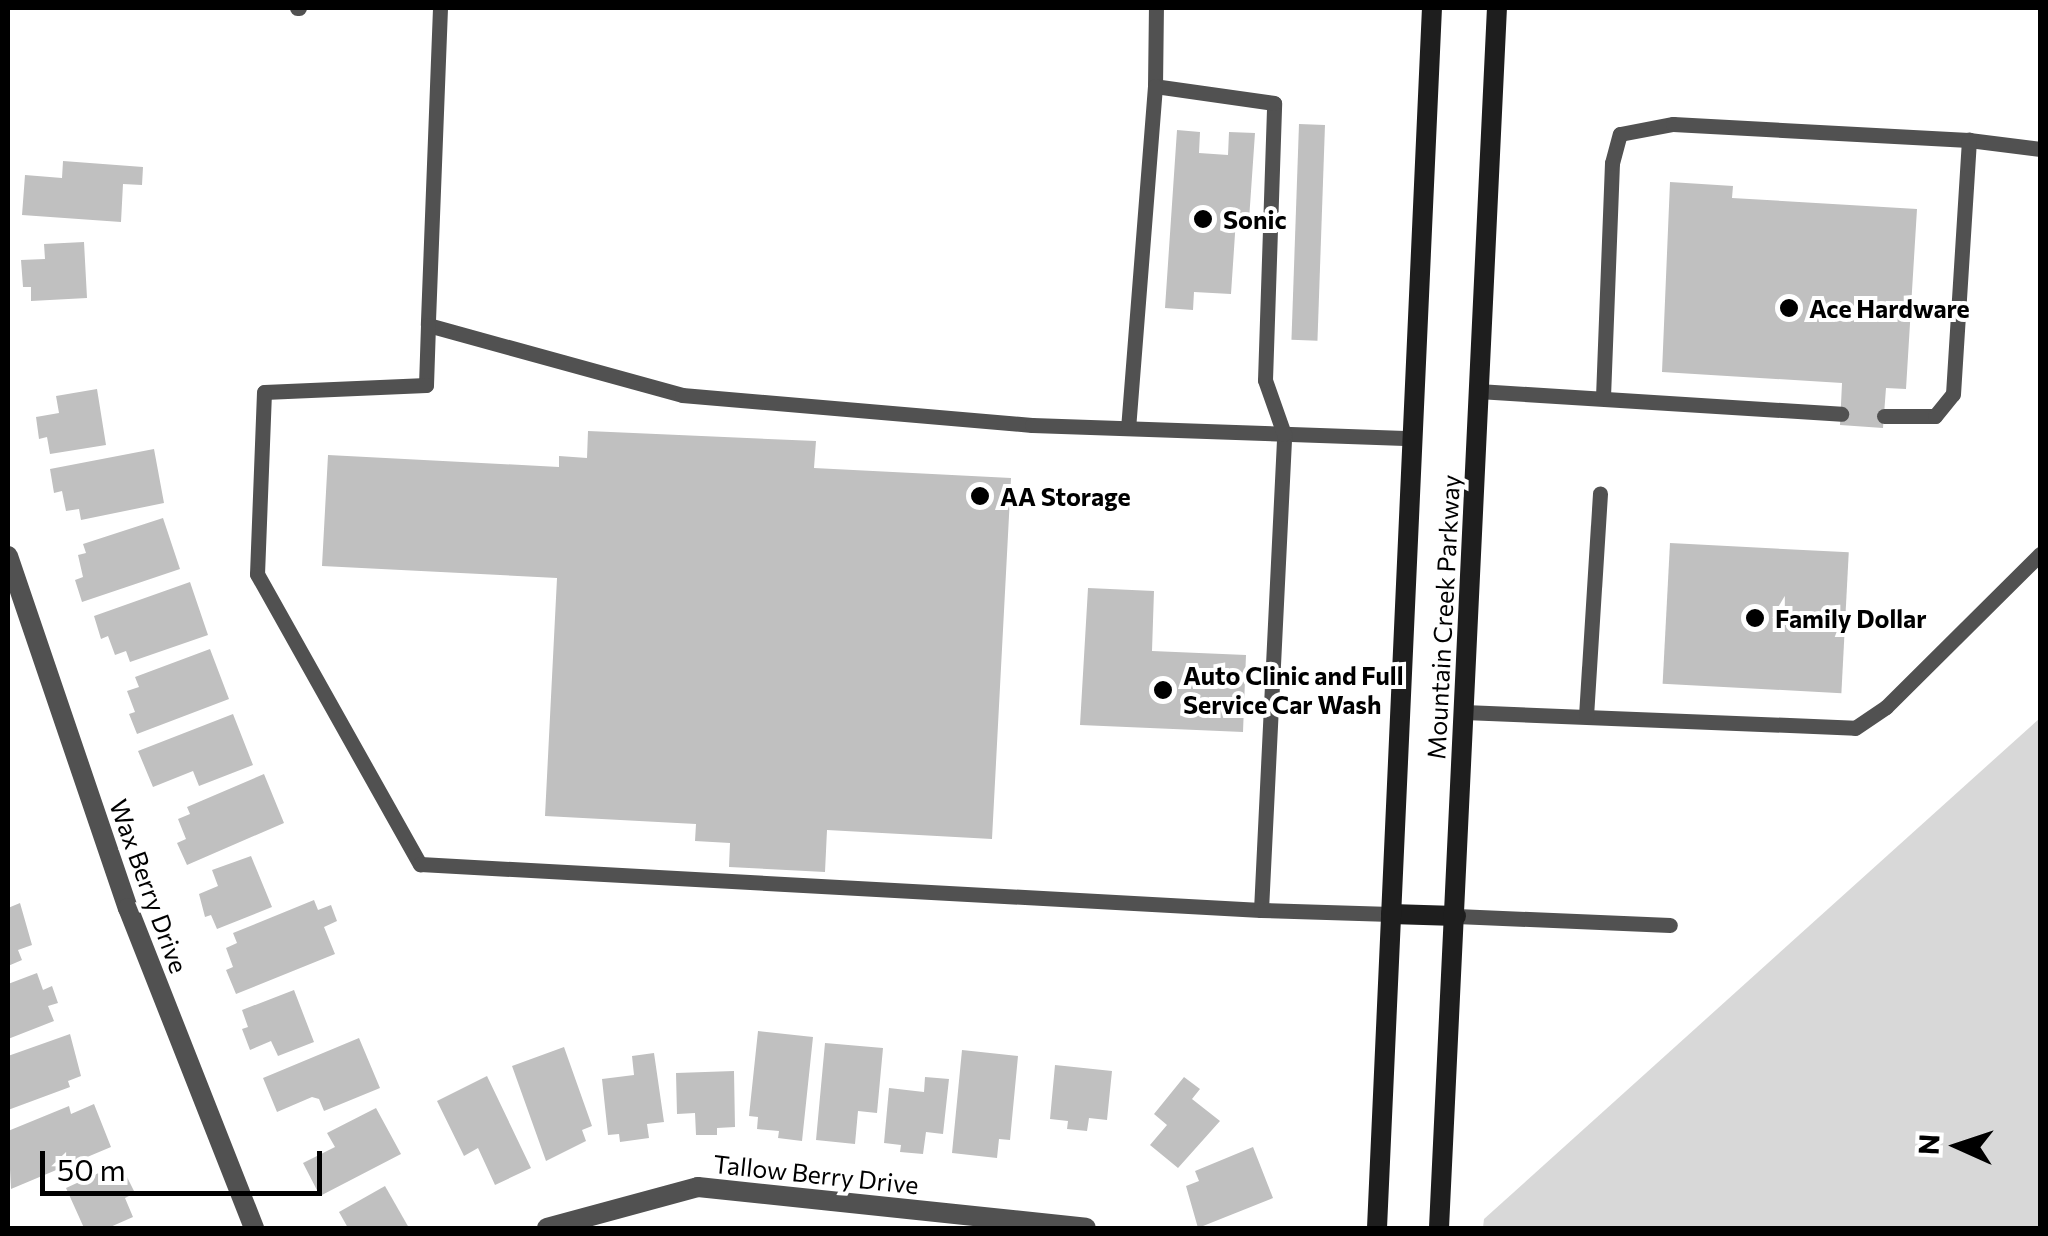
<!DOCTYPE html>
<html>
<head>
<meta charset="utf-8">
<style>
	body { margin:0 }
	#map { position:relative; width:2048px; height:1236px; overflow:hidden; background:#fff; font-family:Commissioner,sans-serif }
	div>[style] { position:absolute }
	.green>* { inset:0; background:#d8d8d8 }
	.building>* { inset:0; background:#c0c0c0; transform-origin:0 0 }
	.lane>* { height:15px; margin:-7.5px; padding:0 7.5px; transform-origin:7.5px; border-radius:7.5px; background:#515151 }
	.street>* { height:20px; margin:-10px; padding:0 10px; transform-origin:10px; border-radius:10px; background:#515151 }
	.secondary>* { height:20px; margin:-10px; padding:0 10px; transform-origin:10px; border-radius:10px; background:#1e1e1e }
	.dots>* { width:28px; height:28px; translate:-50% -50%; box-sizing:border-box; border:5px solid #fff; border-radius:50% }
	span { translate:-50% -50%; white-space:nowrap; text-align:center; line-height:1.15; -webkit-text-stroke:8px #fff; paint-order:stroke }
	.poi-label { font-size:25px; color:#000; font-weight:700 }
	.left { translate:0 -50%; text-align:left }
	.street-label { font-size:25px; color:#000 }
	.frame { position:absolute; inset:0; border:10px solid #000; pointer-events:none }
	.north { position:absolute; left:1908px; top:1096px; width:100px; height:100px; -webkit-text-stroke:8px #fff; paint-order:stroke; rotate:273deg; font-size:28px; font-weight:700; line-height:40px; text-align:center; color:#000 }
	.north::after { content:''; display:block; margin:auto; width:35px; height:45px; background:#000; clip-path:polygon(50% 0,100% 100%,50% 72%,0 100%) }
	.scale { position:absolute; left:40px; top:1151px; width:282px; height:45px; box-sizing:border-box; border:5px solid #000; border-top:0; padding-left:12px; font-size:30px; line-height:35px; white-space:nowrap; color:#000; -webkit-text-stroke:8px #fff; paint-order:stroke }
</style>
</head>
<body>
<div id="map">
	<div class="green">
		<i style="clip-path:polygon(2040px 718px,2040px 1228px,1483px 1228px,1484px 1219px)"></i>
	</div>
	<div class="building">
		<i style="left:1299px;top:124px;width:26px;height:216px;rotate:2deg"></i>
		<i style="clip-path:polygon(1177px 130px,1200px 132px,1199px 153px,1228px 155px,1229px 132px,1255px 133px,1249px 220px,1236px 219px,1231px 294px,1194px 292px,1193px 310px,1165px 308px)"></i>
		<i style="clip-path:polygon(63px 161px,143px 167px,142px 185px,123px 184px,121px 222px,22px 215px,25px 175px,62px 178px)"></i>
		<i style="clip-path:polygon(1670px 182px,1733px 186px,1732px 198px,1917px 209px,1906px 389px,1886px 388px,1883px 428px,1840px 425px,1842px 383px,1662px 372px)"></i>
		<i style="clip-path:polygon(84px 242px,87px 298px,31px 301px,31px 287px,23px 287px,21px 260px,45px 259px,44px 244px)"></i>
		<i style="clip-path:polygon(97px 389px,106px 445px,50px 454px,47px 437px,39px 439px,36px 417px,59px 413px,56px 396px)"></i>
		<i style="clip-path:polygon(588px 431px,816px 441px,814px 468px,1011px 478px,992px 839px,827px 830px,825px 872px,729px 867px,730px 843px,695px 841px,696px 824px,545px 816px,557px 578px,322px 566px,328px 455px,559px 467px,559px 456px,587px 458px)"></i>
		<i style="clip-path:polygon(154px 449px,164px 503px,81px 520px,79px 509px,66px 511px,62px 491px,54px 493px,50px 469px)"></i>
		<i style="clip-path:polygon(163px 518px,180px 569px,82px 602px,75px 580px,83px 577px,78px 555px,86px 553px,83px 544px)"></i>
		<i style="left:1670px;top:543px;width:179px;height:141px;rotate:3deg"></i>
		<i style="clip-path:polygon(190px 582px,208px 635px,130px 662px,126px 651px,115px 655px,108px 636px,101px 639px,94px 616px)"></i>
		<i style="clip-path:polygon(1088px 588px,1154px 591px,1152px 651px,1246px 655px,1243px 732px,1080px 725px)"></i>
		<i style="clip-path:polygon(210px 649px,229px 699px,137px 734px,129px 714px,135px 712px,127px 691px,139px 687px,135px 677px)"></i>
		<i style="clip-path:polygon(233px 714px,253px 765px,199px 786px,193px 771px,153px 787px,138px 751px)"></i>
		<i style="clip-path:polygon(264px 774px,284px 823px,187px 865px,177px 843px,186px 839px,178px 819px,190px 814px,187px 807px)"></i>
		<i style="clip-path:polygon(251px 856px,272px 907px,217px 929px,211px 915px,205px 917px,199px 894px,218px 886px,212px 870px)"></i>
		<i style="clip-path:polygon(314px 900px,318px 910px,331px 905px,337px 921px,324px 927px,335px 954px,236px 994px,226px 970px,233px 967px,226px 948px,237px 943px,233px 933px)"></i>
		<i style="clip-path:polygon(20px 903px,32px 945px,18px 950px,22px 960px,8px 966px,8px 908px)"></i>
		<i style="clip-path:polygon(37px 973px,43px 990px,52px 986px,58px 1003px,48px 1006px,54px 1021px,8px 1039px,8px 984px)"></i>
		<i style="clip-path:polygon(294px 990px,314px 1042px,278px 1056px,271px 1041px,250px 1050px,242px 1029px,248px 1027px,242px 1010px)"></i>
		<i style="clip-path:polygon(758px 1031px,813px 1037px,802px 1141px,778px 1138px,779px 1131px,757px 1129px,758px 1117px,749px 1116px)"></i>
		<i style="clip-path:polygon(70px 1034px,81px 1076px,68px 1081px,70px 1087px,8px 1110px,8px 1056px)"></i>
		<i style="clip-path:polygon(359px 1038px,380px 1088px,324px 1111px,319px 1099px,312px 1097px,277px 1112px,263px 1078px)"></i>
		<i style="clip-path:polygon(825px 1043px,883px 1048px,877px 1113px,858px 1111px,855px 1144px,816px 1140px)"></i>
		<i style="clip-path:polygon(564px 1047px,592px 1126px,582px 1130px,586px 1141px,546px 1161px,512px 1066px)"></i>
		<i style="clip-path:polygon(962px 1050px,1018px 1056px,1010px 1140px,999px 1139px,997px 1158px,952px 1153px)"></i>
		<i style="clip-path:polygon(654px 1053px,664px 1122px,647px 1124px,649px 1138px,620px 1142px,619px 1134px,608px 1135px,602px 1079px,634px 1075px,632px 1056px)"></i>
		<i style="clip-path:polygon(1055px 1065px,1112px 1071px,1107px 1120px,1089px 1118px,1087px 1131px,1067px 1129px,1068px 1121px,1050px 1119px)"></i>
		<i style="clip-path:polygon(734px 1071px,735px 1127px,717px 1128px,717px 1135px,696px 1135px,695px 1113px,677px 1114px,676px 1073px)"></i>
		<i style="clip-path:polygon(487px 1076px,531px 1168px,495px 1185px,478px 1148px,464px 1156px,437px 1101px)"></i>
		<i style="clip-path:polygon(925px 1077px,949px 1079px,943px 1134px,926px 1132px,923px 1154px,900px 1152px,901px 1145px,884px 1143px,889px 1088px,924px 1092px)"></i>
		<i style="clip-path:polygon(1184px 1077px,1200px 1089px,1192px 1099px,1220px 1121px,1178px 1168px,1150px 1145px,1167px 1125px,1154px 1114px)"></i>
		<i style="clip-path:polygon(94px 1104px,111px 1147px,11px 1189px,8px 1131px,69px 1106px,71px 1114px)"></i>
		<i style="clip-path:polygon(376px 1108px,401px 1154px,320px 1196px,303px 1163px,335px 1147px,327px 1133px)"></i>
		<i style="clip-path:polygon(1253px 1147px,1273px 1198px,1198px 1228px,1186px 1186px,1199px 1181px,1195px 1171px)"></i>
		<i style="clip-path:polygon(103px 1171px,109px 1185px,127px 1177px,135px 1193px,125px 1198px,133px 1217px,108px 1228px,84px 1228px,66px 1188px)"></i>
		<i style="clip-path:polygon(385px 1186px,409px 1228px,348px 1228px,339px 1212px)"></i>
	</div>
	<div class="lane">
		<i style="left:297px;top:8px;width:2px"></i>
		<i style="left:440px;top:8px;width:317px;rotate:92.2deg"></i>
		<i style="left:428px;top:325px;width:263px;rotate:15.4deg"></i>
		<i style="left:682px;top:395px;width:351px;rotate:4.9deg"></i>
		<i style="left:1032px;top:425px;width:380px;rotate:2deg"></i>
		<i style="left:1155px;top:86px;width:78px;rotate:-89.3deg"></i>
		<i style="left:428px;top:325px;width:60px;rotate:91.9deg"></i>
		<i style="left:426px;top:385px;width:162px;rotate:177.5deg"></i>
		<i style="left:264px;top:392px;width:182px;rotate:92.2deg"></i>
		<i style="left:257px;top:574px;width:333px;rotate:60.7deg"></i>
		<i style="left:420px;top:864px;width:842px;rotate:3.13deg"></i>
		<i style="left:1261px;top:910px;width:477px;rotate:-87.2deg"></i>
		<i style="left:1284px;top:434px;width:57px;rotate:-109.4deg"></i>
		<i style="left:1265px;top:380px;width:277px;rotate:-88.1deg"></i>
		<i style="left:1274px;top:103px;width:120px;rotate:-171.9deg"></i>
		<i style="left:1155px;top:86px;width:342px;rotate:94.5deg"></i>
		<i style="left:1478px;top:391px;width:364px;rotate:3.6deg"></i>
		<i style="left:1603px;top:397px;width:234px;rotate:-87.8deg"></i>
		<i style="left:1612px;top:163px;width:30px;rotate:-75deg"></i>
		<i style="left:1620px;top:134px;width:54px;rotate:-10.7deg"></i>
		<i style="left:1673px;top:124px;width:296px;rotate:3.1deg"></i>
		<i style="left:1969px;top:140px;width:72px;rotate:7.2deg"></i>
		<i style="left:1884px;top:416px;width:51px"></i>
		<i style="left:1935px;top:416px;width:28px;rotate:-51deg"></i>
		<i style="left:1953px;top:394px;width:255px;rotate:-86.4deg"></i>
		<i style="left:1464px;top:712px;width:391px;rotate:2.3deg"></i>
		<i style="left:1855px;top:728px;width:37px;rotate:-34deg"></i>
		<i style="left:1886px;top:707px;width:217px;rotate:-44.8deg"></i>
		<i style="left:1586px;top:716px;width:223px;rotate:-86.4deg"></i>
		<i style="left:1261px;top:910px;width:130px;rotate:1.8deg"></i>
		<i style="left:1456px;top:916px;width:214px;rotate:2.4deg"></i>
	</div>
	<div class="street">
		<i style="left:8px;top:556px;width:372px;rotate:71.2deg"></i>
		<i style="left:128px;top:908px;width:344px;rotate:68.5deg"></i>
		<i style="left:547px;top:1228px;width:156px;rotate:-15.2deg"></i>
		<i style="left:698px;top:1187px;width:390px;rotate:6deg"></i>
	</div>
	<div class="secondary">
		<i style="left:1391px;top:914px;width:65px;rotate:1.8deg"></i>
		<i style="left:1377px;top:1228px;width:1221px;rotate:-87.42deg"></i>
		<i style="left:1439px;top:1228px;width:1221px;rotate:-87.28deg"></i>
	</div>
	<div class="dots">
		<i style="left:1203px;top:219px;background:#000"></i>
		<i style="left:1789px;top:308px;background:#000"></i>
		<i style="left:980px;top:496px;background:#000"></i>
		<i style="left:1755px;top:618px;background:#000"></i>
		<i style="left:1163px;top:690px;background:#000"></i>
	</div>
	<div class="poi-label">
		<span class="left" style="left:1223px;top:219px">Sonic</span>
		<span class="left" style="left:1809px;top:308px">Ace Hardware</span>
		<span class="left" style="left:1000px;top:496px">AA Storage</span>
		<span class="left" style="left:1775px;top:618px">Family Dollar</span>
		<span class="left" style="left:1183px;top:690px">Auto Clinic and Full<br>Service Car Wash</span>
	</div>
	<div class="street-label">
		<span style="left:1443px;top:617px;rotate:-87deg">Mountain Creek Parkway</span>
		<span style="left:149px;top:886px;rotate:70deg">Wax Berry Drive</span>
		<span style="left:816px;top:1174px;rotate:6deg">Tallow Berry Drive</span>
	</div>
	<div class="frame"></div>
	<div class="north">N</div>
	<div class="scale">50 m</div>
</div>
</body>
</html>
